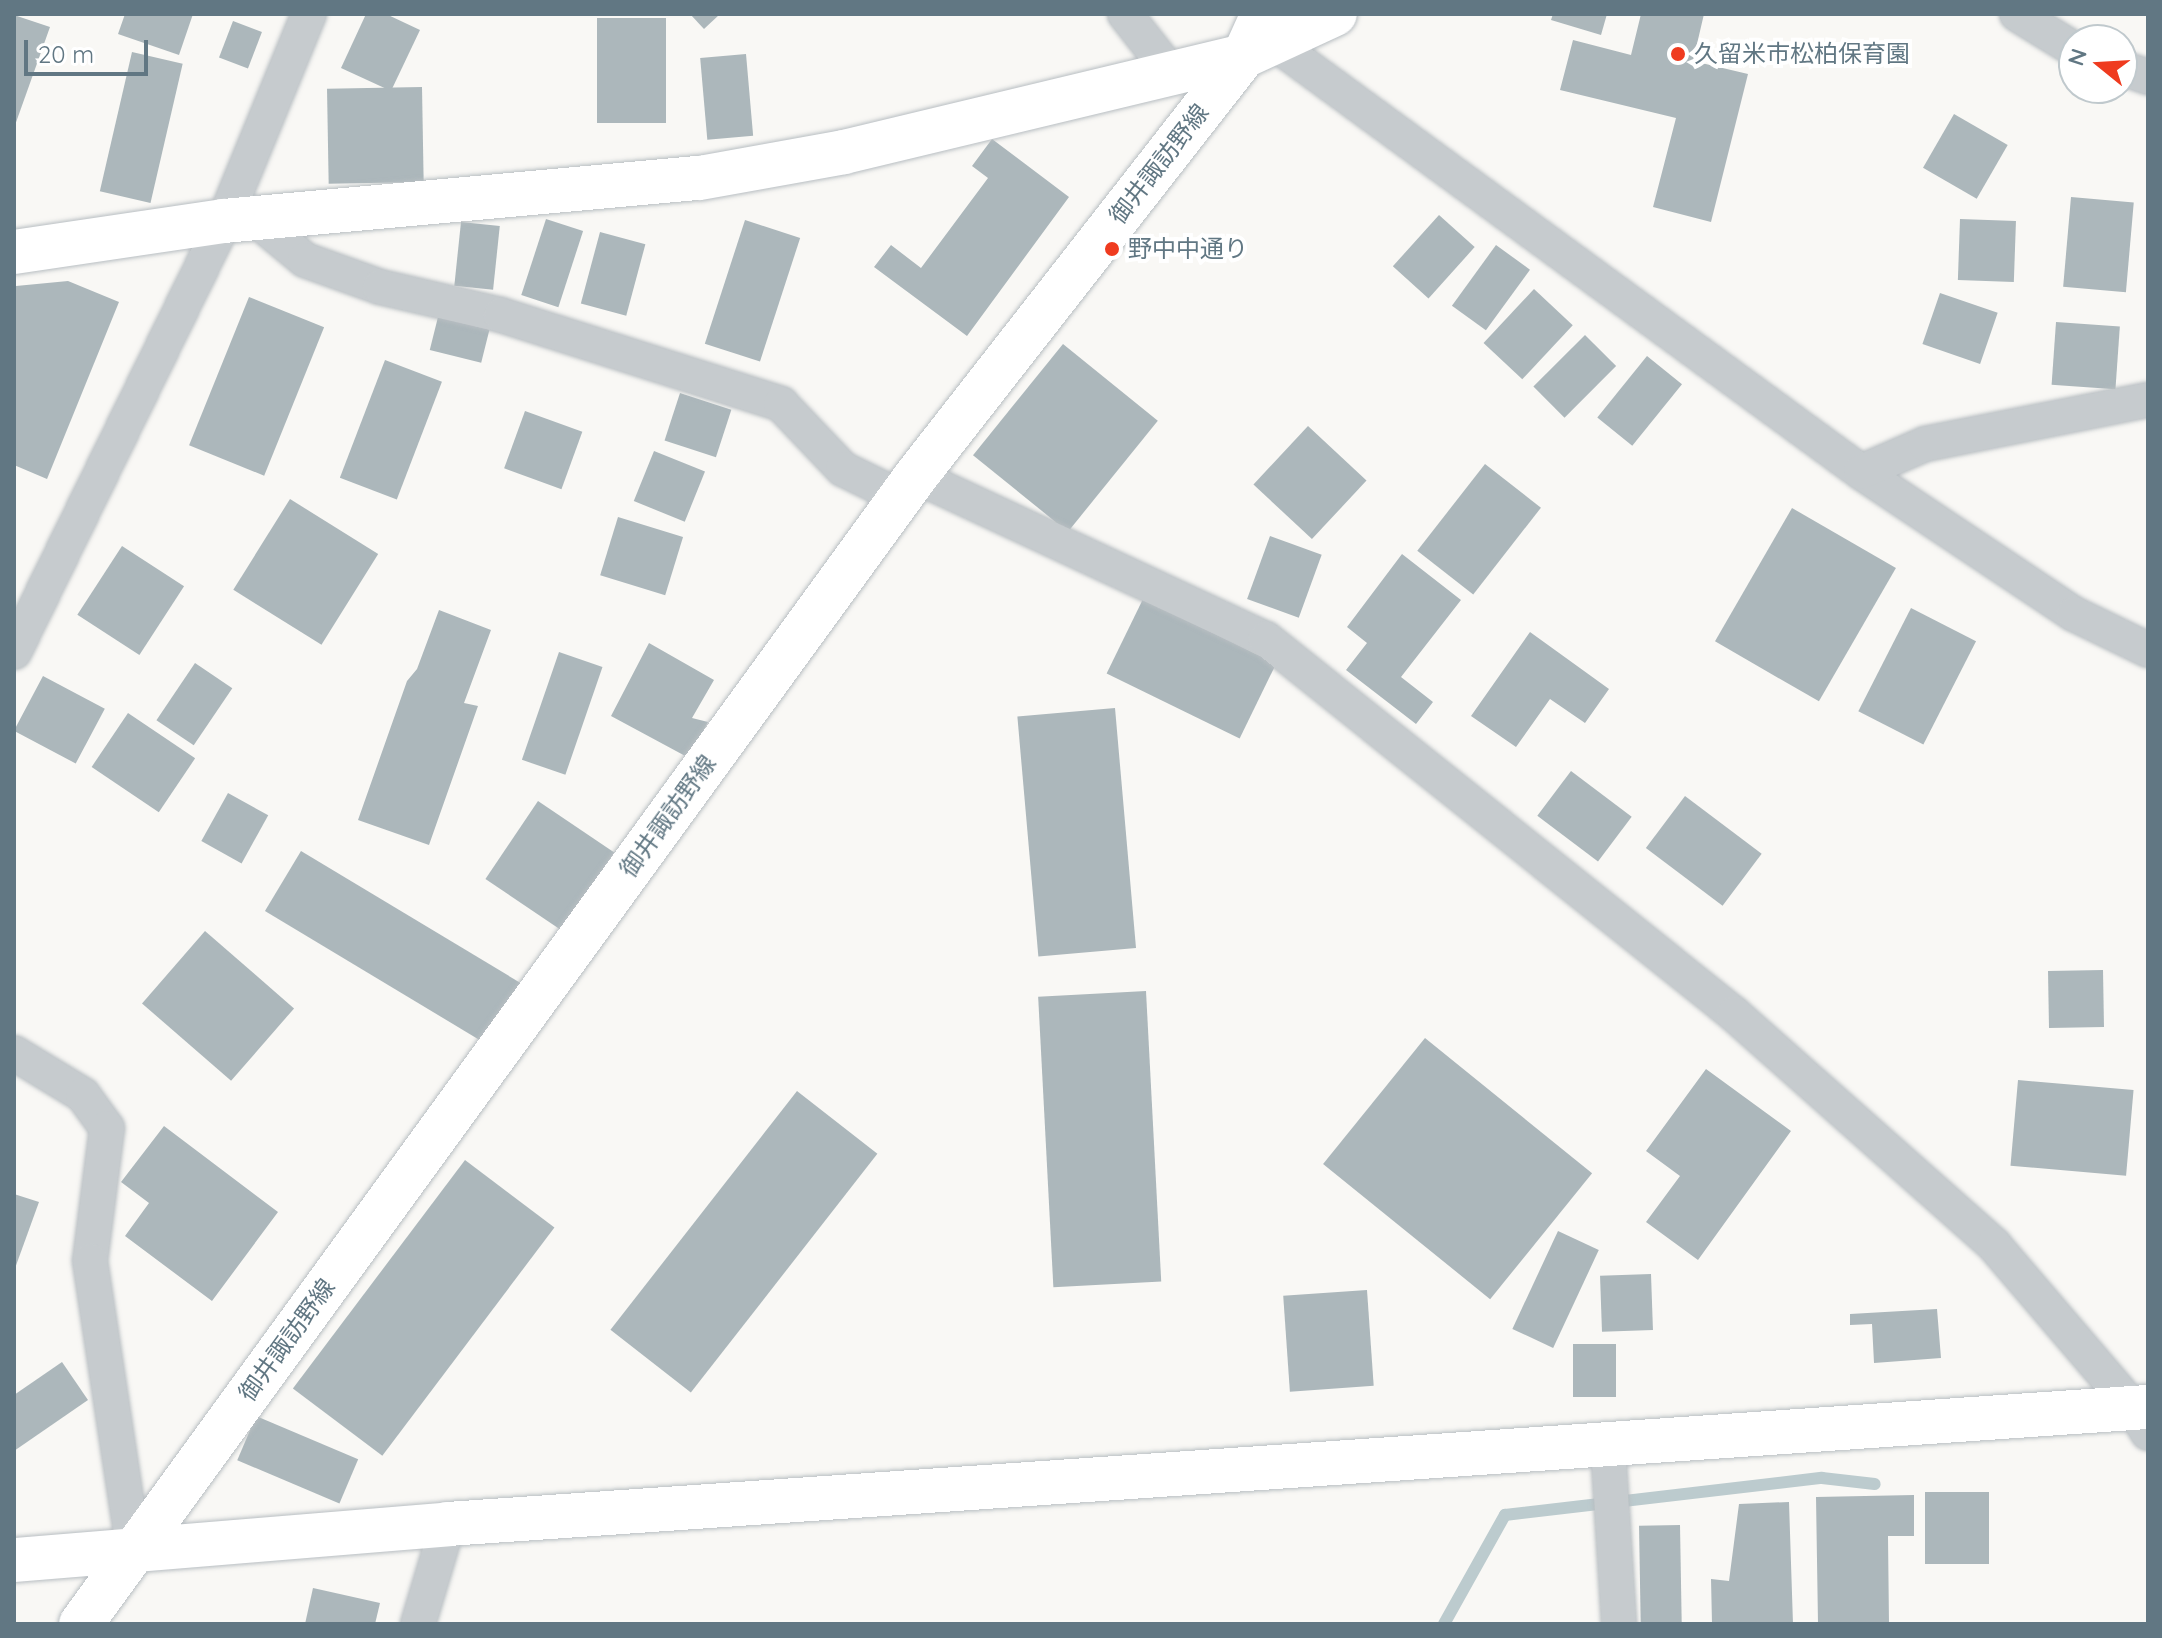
<!DOCTYPE html>
<html>
<head>
<meta charset="utf-8">
<style>
	body { margin:0 }
	#map { position:relative; width:2162px; height:1638px; overflow:hidden; background:#f9f8f5; font-family:Quicksand,"Noto Sans JP",sans-serif }
	div>[style] { position:absolute }
	.stream>* { height:12px; margin:-6px; padding:0 6px; transform-origin:6px; border-radius:6px; background:#bccbce }
	.building>* { inset:0; background:#acb7bb; transform-origin:0 0 }
	.roads { filter:drop-shadow(0 0 2px #b8bec2) drop-shadow(0 0 2px #b8bec2) }
	.street>* { height:34px; margin:-17px; padding:0 17px; transform-origin:17px; border-radius:17px; background:#c6cbce }
	.secondary>* { height:44px; margin:-22px; padding:0 22px; transform-origin:22px; border-radius:22px; background:#fff }
	.dots>* { width:22px; height:22px; translate:-50% -50%; box-sizing:border-box; border:4px solid #fff; border-radius:50% }
	span { translate:-50% -50%; white-space:nowrap; text-align:center; line-height:1.15; -webkit-text-stroke:8px #fff; paint-order:stroke }
	.poi-label { font-size:24px; color:#617783 }
	.left { translate:0 -50%; text-align:left }
	.street-label { font-size:24px; color:#617783 }
	.frame { position:absolute; inset:0; border:16px solid #617783; pointer-events:none }
	.north { position:absolute; left:2058px; top:24px; width:80px; height:80px; box-sizing:border-box; background:#fff; border:2px solid #c0c9cd; border-radius:50%; rotate:288deg; font-size:22px; font-weight:700; line-height:32px; text-align:center; color:#617783 }
	.north::after { content:''; display:block; margin:auto; width:28px; height:36px; background:#ef3b1f; clip-path:polygon(50% 0,100% 100%,50% 72%,0 100%) }
	.scale { position:absolute; left:24px; top:40px; width:124px; height:36px; box-sizing:border-box; border:4px solid #617783; border-top:0; padding-left:10px; font-size:24px; line-height:28px; white-space:nowrap; color:#617783; -webkit-text-stroke:6px #fff; paint-order:stroke }
</style>
</head>
<body>
<div id="map">
	<div class="stream">
		<i style="left:1444px;top:1624px;width:125px;rotate:-60.8deg"></i>
		<i style="left:1505px;top:1515px;width:319px;rotate:-6.7deg"></i>
		<i style="left:1822px;top:1478px;width:53px;rotate:6.5deg"></i>
	</div>
	<div class="building">
		<i style="clip-path:polygon(125px 14px,193px 14px,179px 55px,118px 34px)"></i>
		<i style="clip-path:polygon(366px 14px,386px 14px,420px 30px,391px 91px,341px 68px)"></i>
		<i style="clip-path:polygon(690px 14px,720px 14px,704px 29px)"></i>
		<i style="clip-path:polygon(1553px 14px,1607px 14px,1601px 35px,1551px 20px)"></i>
		<i style="clip-path:polygon(1641px 14px,1704px 14px,1693px 61px,1748px 74px,1711px 222px,1653px 207px,1676px 118px,1560px 90px,1573px 40px,1631px 55px)"></i>
		<i style="clip-path:polygon(14px 15px,50px 27px,14px 128px)"></i>
		<i style="left:597px;top:18px;width:69px;height:105px"></i>
		<i style="left:233px;top:21px;width:31px;height:39px;rotate:21deg"></i>
		<i style="left:132px;top:52px;width:52px;height:143px;rotate:13deg"></i>
		<i style="left:746px;top:54px;width:82px;height:46px;rotate:85deg"></i>
		<i style="left:422px;top:87px;width:95px;height:95px;rotate:89deg"></i>
		<i style="left:1954px;top:114px;width:62px;height:62px;rotate:30deg"></i>
		<i style="clip-path:polygon(992px 139px,1069px 197px,967px 336px,874px 267px,891px 245px,921px 268px,988px 178px,972px 166px)"></i>
		<i style="left:2071px;top:197px;width:63px;height:90px;rotate:5deg"></i>
		<i style="left:1439px;top:215px;width:48px;height:69px;rotate:42deg"></i>
		<i style="left:546px;top:219px;width:39px;height:80px;rotate:18deg"></i>
		<i style="left:1960px;top:219px;width:56px;height:61px;rotate:2deg"></i>
		<i style="left:745px;top:220px;width:58px;height:130px;rotate:18deg"></i>
		<i style="left:461px;top:222px;width:39px;height:64px;rotate:6deg"></i>
		<i style="left:600px;top:232px;width:47px;height:74px;rotate:15deg"></i>
		<i style="left:1496px;top:245px;width:42px;height:75px;rotate:36deg"></i>
		<i style="clip-path:polygon(68px 281px,119px 302px,47px 479px,14px 465px,14px 291px,16px 286px)"></i>
		<i style="left:1534px;top:289px;width:53px;height:74px;rotate:43deg"></i>
		<i style="left:1940px;top:293px;width:61px;height:54px;rotate:19deg"></i>
		<i style="left:249px;top:297px;width:81px;height:160px;rotate:22deg"></i>
		<i style="left:438px;top:317px;width:53px;height:34px;rotate:14deg"></i>
		<i style="left:2056px;top:322px;width:64px;height:63px;rotate:4deg"></i>
		<i style="left:1585px;top:335px;width:44px;height:73px;rotate:45deg"></i>
		<i style="left:1063px;top:344px;width:122px;height:143px;rotate:39deg"></i>
		<i style="left:1647px;top:356px;width:45px;height:79px;rotate:39deg"></i>
		<i style="left:385px;top:360px;width:61px;height:126px;rotate:21deg"></i>
		<i style="left:680px;top:393px;width:54px;height:50px;rotate:18deg"></i>
		<i style="left:525px;top:411px;width:61px;height:61px;rotate:20deg"></i>
		<i style="left:1308px;top:426px;width:80px;height:80px;rotate:43deg"></i>
		<i style="left:654px;top:451px;width:55px;height:54px;rotate:22deg"></i>
		<i style="left:1485px;top:464px;width:71px;height:110px;rotate:38deg"></i>
		<i style="left:290px;top:499px;width:104px;height:107px;rotate:32deg"></i>
		<i style="left:1792px;top:508px;width:120px;height:154px;rotate:30deg"></i>
		<i style="left:618px;top:517px;width:68px;height:61px;rotate:17deg"></i>
		<i style="left:1270px;top:536px;width:55px;height:67px;rotate:20deg"></i>
		<i style="left:122px;top:546px;width:74px;height:82px;rotate:33deg"></i>
		<i style="clip-path:polygon(1402px 554px,1461px 600px,1401px 677px,1433px 702px,1416px 724px,1346px 670px,1367px 643px,1347px 627px)"></i>
		<i style="left:1143px;top:599px;width:148px;height:83px;rotate:26deg"></i>
		<i style="left:1911px;top:608px;width:73px;height:116px;rotate:27deg"></i>
		<i style="clip-path:polygon(439px 610px,491px 630px,464px 703px,478px 706px,429px 845px,358px 820px,407px 681px,417px 669px)"></i>
		<i style="clip-path:polygon(1530px 632px,1609px 689px,1585px 723px,1550px 699px,1516px 747px,1471px 716px)"></i>
		<i style="clip-path:polygon(649px 643px,714px 680px,692px 718px,708px 722px,689px 758px,611px 716px)"></i>
		<i style="left:559px;top:652px;width:46px;height:114px;rotate:19deg"></i>
		<i style="left:195px;top:663px;width:45px;height:69px;rotate:34deg"></i>
		<i style="left:43px;top:676px;width:70px;height:62px;rotate:28deg"></i>
		<i style="left:1115px;top:708px;width:241px;height:98px;rotate:85deg"></i>
		<i style="left:128px;top:713px;width:81px;height:65px;rotate:34deg"></i>
		<i style="left:1571px;top:771px;width:76px;height:56px;rotate:37deg"></i>
		<i style="left:228px;top:793px;width:46px;height:55px;rotate:29deg"></i>
		<i style="left:1685px;top:796px;width:96px;height:65px;rotate:37deg"></i>
		<i style="left:538px;top:801px;width:92px;height:94px;rotate:34deg"></i>
		<i style="left:301px;top:851px;width:261px;height:70px;rotate:31deg"></i>
		<i style="left:205px;top:931px;width:118px;height:96px;rotate:41deg"></i>
		<i style="left:2103px;top:970px;width:57px;height:55px;rotate:89deg"></i>
		<i style="left:1146px;top:991px;width:291px;height:108px;rotate:87deg"></i>
		<i style="left:1425px;top:1038px;width:215px;height:162px;rotate:39deg"></i>
		<i style="clip-path:polygon(1706px 1069px,1791px 1131px,1698px 1260px,1646px 1222px,1680px 1176px,1646px 1151px)"></i>
		<i style="left:2018px;top:1080px;width:116px;height:86px;rotate:5deg"></i>
		<i style="left:797px;top:1091px;width:102px;height:303px;rotate:38deg"></i>
		<i style="clip-path:polygon(164px 1126px,278px 1212px,212px 1301px,125px 1236px,149px 1203px,121px 1182px)"></i>
		<i style="left:465px;top:1160px;width:112px;height:286px;rotate:37deg"></i>
		<i style="clip-path:polygon(14px 1194px,39px 1202px,14px 1271px)"></i>
		<i style="left:1558px;top:1231px;width:45px;height:108px;rotate:25deg"></i>
		<i style="left:1651px;top:1274px;width:56px;height:51px;rotate:88deg"></i>
		<i style="left:1367px;top:1290px;width:96px;height:84px;rotate:86deg"></i>
		<i style="clip-path:polygon(1937px 1309px,1941px 1358px,1874px 1363px,1872px 1324px,1850px 1325px,1850px 1314px)"></i>
		<i style="left:1573px;top:1344px;width:43px;height:53px"></i>
		<i style="clip-path:polygon(62px 1362px,88px 1400px,14px 1451px,14px 1395px)"></i>
		<i style="left:256px;top:1416px;width:111px;height:48px;rotate:23deg"></i>
		<i style="left:1925px;top:1492px;width:64px;height:72px"></i>
		<i style="clip-path:polygon(1914px 1495px,1914px 1536px,1888px 1536px,1889px 1624px,1818px 1624px,1816px 1497px)"></i>
		<i style="clip-path:polygon(1789px 1502px,1793px 1624px,1712px 1624px,1711px 1579px,1729px 1581px,1739px 1504px)"></i>
		<i style="left:1680px;top:1525px;width:99px;height:41px;rotate:89deg"></i>
		<i style="clip-path:polygon(313px 1588px,380px 1603px,375px 1624px,305px 1624px)"></i>
	</div>
	<div class="roads">
		<div class="street">
			<i style="left:1125px;top:14px;width:76px;rotate:51.9deg"></i>
			<i style="left:2017px;top:14px;width:67px;rotate:31.6deg"></i>
			<i style="left:1273px;top:42px;width:728px;rotate:36.18deg"></i>
			<i style="left:1861px;top:472px;width:256px;rotate:33.7deg"></i>
			<i style="left:2074px;top:614px;width:82px;rotate:25.9deg"></i>
			<i style="left:2122px;top:68px;width:28px;rotate:19deg"></i>
			<i style="left:254px;top:218px;width:66px;rotate:39.5deg"></i>
			<i style="left:305px;top:260px;width:80px;rotate:19.8deg"></i>
			<i style="left:380px;top:287px;width:124px;rotate:13deg"></i>
			<i style="left:501px;top:315px;width:294px;rotate:17.6deg"></i>
			<i style="left:781px;top:404px;width:90px;rotate:46.4deg"></i>
			<i style="left:843px;top:469px;width:64px;rotate:26.2deg"></i>
			<i style="left:1861px;top:472px;width:70px;rotate:-23.6deg"></i>
			<i style="left:1925px;top:444px;width:227px;rotate:-11.2deg"></i>
			<i style="left:916px;top:476px;width:386px;rotate:25deg"></i>
			<i style="left:1266px;top:639px;width:600px;rotate:38.7deg"></i>
			<i style="left:1734px;top:1014px;width:348px;rotate:41.6deg"></i>
			<i style="left:1994px;top:1245px;width:214px;rotate:49.5deg"></i>
			<i style="left:2133px;top:1408px;width:29px;rotate:59deg"></i>
			<i style="left:14px;top:652px;width:479px;rotate:-64deg"></i>
			<i style="left:224px;top:221px;width:224px;rotate:-67.7deg"></i>
			<i style="left:14px;top:1053px;width:81px;rotate:31.3deg"></i>
			<i style="left:83px;top:1095px;width:41px;rotate:54deg"></i>
			<i style="left:107px;top:1128px;width:134px;rotate:97.3deg"></i>
			<i style="left:90px;top:1261px;width:293px;rotate:81.4deg"></i>
			<i style="left:1608px;top:1448px;width:176px;rotate:86.4deg"></i>
			<i style="left:418px;top:1624px;width:104px;rotate:-73.3deg"></i>
		</div>
		<div class="secondary">
			<i style="left:14px;top:252px;width:212px;rotate:-8.4deg"></i>
			<i style="left:224px;top:221px;width:478px;rotate:-5.2deg"></i>
			<i style="left:700px;top:178px;width:146px;rotate:-10.2deg"></i>
			<i style="left:844px;top:152px;width:411px;rotate:-13.5deg"></i>
			<i style="left:1244px;top:56px;width:100px;rotate:-24.8deg"></i>
			<i style="left:14px;top:1560px;width:435px;rotate:-4.7deg"></i>
			<i style="left:448px;top:1524px;width:1704px;rotate:-3.94deg"></i>
			<i style="left:81px;top:1624px;width:1420px;rotate:-53.97deg"></i>
			<i style="left:916px;top:476px;width:533px;rotate:-52.01deg"></i>
			<i style="left:1244px;top:56px;width:46px;rotate:-65.7deg"></i>
		</div>
	</div>
	<div class="dots">
		<i style="left:1678px;top:54px;background:#ef3b1f"></i>
		<i style="left:1112px;top:249px;background:#ef3b1f"></i>
	</div>
	<div class="poi-label">
		<span class="left" style="left:1694px;top:54px">久留米市松柏保育園</span>
		<span class="left" style="left:1128px;top:249px">野中中通り</span>
	</div>
	<div class="street-label">
		<span style="left:1159px;top:164px;rotate:-52deg">御井諏訪野線</span>
		<span style="left:668px;top:816px;rotate:-54deg">御井諏訪野線</span>
		<span style="left:287px;top:1340px;rotate:-54deg">御井諏訪野線</span>
	</div>
	<div class="frame"></div>
	<div class="north">N</div>
	<div class="scale">20 m</div>
</div>
</body>
</html>
